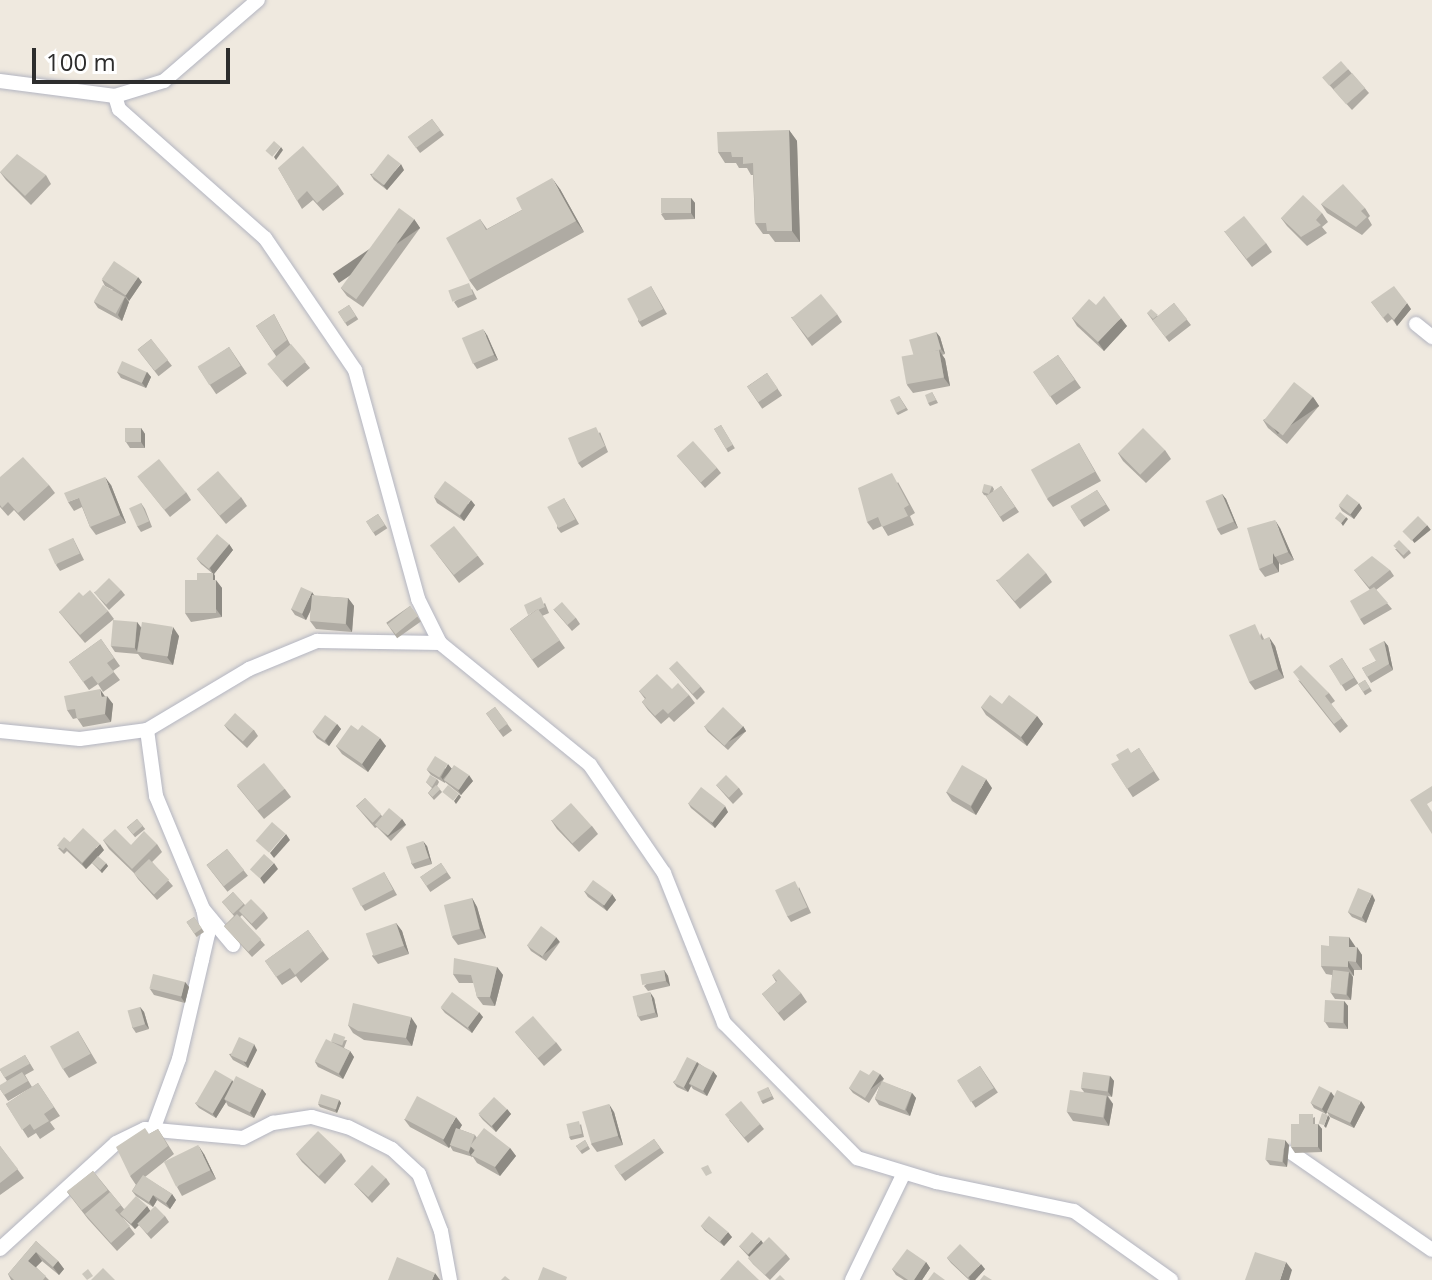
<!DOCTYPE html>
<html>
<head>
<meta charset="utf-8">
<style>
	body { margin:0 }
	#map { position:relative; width:1432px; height:1280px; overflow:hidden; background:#efe9df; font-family:"Open Sans",sans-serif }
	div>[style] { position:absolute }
	.roads { filter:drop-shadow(0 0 2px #b3b5c1) drop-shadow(0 0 2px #b3b5c1) }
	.minor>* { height:14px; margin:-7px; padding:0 7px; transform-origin:7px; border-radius:7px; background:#fff }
	.wall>* { inset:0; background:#afaba3; transform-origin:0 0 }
	.shaded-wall>* { inset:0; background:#8e8b84; transform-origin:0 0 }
	.building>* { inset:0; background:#cbc7bd; transform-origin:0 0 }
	span { translate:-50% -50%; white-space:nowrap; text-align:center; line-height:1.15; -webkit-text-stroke:8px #fff; paint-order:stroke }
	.scale { position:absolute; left:32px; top:48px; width:198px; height:36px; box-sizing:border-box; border:4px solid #2d2d2d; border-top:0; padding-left:10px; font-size:24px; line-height:28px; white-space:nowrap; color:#2d2d2d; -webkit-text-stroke:6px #fff; paint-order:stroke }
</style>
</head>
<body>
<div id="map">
	<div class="roads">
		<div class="minor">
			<i style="left:0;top:81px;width:116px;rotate:7.4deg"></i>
			<i style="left:115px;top:96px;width:51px;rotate:-17deg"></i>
			<i style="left:164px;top:81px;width:124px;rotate:-40.8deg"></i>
			<i style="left:115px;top:96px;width:14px;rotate:73deg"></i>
			<i style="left:119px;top:109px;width:195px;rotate:41.5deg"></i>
			<i style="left:265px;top:238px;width:160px;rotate:55.7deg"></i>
			<i style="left:355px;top:370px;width:238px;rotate:74.6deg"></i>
			<i style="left:418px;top:599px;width:49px;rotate:63.4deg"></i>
			<i style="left:440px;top:643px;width:193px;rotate:39.1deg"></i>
			<i style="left:590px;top:765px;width:131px;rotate:55.6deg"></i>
			<i style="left:664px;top:873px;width:162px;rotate:68.2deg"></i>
			<i style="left:724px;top:1023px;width:190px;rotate:45.4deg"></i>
			<i style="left:857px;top:1158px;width:83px;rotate:16.9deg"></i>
			<i style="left:936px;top:1182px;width:141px;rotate:11.9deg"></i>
			<i style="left:1074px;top:1211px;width:119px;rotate:35.4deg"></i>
			<i style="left:1416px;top:324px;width:21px;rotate:39deg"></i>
			<i style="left:147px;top:730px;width:67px;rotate:82.2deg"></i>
			<i style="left:156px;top:796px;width:122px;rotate:67.4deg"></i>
			<i style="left:203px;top:909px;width:47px;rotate:50.2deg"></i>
			<i style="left:0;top:731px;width:80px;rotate:5.7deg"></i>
			<i style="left:80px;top:739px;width:68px;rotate:-7.7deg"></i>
			<i style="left:147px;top:730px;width:119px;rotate:-30.9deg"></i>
			<i style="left:249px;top:669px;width:74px;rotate:-22.4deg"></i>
			<i style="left:317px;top:641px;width:123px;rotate:0.9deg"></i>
			<i style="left:153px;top:1130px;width:76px;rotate:-69.9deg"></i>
			<i style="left:179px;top:1059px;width:102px;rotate:-76.9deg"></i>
			<i style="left:202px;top:960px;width:27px;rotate:-77deg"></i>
			<i style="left:208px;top:934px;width:25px;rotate:-101deg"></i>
			<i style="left:1292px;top:1153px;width:170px;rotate:34.7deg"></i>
			<i style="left:0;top:1249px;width:157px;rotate:-42.4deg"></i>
			<i style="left:116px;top:1143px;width:32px;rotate:-26deg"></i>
			<i style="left:145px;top:1129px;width:98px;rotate:5.2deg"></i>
			<i style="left:243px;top:1138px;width:34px;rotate:-27deg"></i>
			<i style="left:273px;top:1123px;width:39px;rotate:-9deg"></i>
			<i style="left:312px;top:1117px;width:37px;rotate:16deg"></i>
			<i style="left:348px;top:1127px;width:49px;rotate:26.6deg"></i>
			<i style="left:392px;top:1149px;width:37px;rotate:43deg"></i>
			<i style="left:419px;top:1174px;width:61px;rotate:68.9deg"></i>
			<i style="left:441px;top:1231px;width:50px;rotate:79.6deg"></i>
			<i style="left:852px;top:1280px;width:119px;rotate:-64.1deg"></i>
		</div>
	</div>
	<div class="wall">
		<i style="clip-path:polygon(1348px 69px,1369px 93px,1352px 110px,1323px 78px)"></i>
		<i style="left:432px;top:119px;width:20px;height:30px;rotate:53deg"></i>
		<i style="clip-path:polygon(789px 130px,797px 141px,800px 242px,775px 242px,769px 234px,763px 234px,755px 223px,753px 175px,751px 175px,747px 168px,739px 168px,736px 163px,725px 163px,718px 152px)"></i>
		<i style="clip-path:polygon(278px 168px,338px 185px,344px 194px,323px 211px,313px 200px,302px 209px)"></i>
		<i style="clip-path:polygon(404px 170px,387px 190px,374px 180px,370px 174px)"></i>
		<i style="clip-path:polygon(0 172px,46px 175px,51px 184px,31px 205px,6px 180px)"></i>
		<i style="clip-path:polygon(560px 189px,584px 232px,477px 291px,469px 280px,480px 219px,487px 229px)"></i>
		<i style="clip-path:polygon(691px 198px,695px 203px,695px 219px,665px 220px,661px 214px)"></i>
		<i style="clip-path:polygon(1321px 204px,1365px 208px,1370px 216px,1368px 218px,1372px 225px,1362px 235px,1327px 213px)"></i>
		<i style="clip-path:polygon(1322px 213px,1328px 222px,1322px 227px,1327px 233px,1307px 246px,1287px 226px,1281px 218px)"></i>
		<i style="clip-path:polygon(414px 219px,420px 228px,363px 307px,347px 296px,341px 288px)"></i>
		<i style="clip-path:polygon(1224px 231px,1266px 243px,1272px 252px,1252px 267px)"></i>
		<i style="clip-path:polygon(102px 280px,142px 282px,129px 301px,127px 299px,129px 302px,122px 321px,98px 308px,94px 302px,113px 290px,105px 286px)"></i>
		<i style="clip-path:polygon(651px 286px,667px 314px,642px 327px,638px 321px)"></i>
		<i style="clip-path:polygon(472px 289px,477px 299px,458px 308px,454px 302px)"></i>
		<i style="clip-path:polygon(1371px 302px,1411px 309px,1397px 326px,1392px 319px,1387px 323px)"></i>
		<i style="clip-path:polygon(1174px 303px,1191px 325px,1169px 342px,1147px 313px,1158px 316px)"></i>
		<i style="left:349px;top:305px;width:17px;height:13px;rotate:57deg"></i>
		<i style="clip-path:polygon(1096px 305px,1127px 326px,1104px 351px,1077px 326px,1072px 318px)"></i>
		<i style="clip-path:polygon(274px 314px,290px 344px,310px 368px,287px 387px,271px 368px,276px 356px,256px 326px)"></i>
		<i style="clip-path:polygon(837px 314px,842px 322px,812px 346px,791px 317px)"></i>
		<i style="clip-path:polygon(936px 332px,940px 337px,945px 354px,942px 355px,945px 359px,950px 386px,913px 393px,907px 385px,914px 355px)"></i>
		<i style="clip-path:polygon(487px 335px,498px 360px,477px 369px,473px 363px)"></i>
		<i style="left:151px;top:339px;width:34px;height:17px;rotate:52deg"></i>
		<i style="left:229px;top:347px;width:32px;height:37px;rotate:56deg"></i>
		<i style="left:1058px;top:355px;width:40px;height:30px;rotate:55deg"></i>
		<i style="clip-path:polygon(117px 372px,147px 372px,151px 377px,146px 388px,121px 378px)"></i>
		<i style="left:767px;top:373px;width:27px;height:24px;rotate:56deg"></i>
		<i style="clip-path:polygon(932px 392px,938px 403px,930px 406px,928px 403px)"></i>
		<i style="clip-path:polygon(899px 396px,908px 410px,898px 415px,896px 413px)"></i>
		<i style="clip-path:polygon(1313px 397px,1319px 406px,1287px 444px,1268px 428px,1263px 420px)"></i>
		<i style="left:721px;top:425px;width:27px;height:8px;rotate:59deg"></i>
		<i style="clip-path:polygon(141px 428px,145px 434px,145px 448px,130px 448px,126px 442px)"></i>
		<i style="clip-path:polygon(600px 432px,608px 452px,582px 468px,578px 463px)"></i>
		<i style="clip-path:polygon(1079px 443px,1101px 481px,1053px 507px,1047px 499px)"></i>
		<i style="clip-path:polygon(1165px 450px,1171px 459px,1146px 483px,1123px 461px,1118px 453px)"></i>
		<i style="clip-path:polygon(677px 456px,717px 468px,721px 473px,705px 488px)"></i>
		<i style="clip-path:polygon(0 477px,49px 485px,55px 493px,24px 521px,14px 510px,8px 516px,0 507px)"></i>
		<i style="clip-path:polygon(138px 477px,186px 492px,191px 500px,170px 517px)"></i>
		<i style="clip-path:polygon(898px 482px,915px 513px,910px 516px,914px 525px,888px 536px,882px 526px,873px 530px,867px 522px)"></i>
		<i style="clip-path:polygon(111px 485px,126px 523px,96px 535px,90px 527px,82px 507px,74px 511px,68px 502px)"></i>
		<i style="clip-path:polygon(992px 486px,994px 489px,993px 492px,1001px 486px,1019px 512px,1003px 522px,986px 496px,987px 496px,984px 495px,982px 492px)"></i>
		<i style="clip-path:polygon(197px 489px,241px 497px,247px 506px,226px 524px)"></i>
		<i style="left:1097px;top:490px;width:24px;height:31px;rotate:57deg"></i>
		<i style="clip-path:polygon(1222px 494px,1226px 499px,1238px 528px,1221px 535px,1217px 529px)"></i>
		<i style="clip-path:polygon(434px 497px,475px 505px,464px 521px,437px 503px)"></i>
		<i style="clip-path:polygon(564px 498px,579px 524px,561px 533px,557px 528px)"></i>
		<i style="clip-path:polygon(141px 503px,145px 509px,152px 527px,141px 532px,137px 526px)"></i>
		<i style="clip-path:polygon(1339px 506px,1362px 508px,1354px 519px,1342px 511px)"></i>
		<i style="left:378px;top:514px;width:17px;height:14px;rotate:57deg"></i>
		<i style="clip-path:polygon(1280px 528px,1294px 560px,1281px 565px,1279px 563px,1279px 572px,1265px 577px,1259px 569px)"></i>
		<i style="clip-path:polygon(73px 538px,84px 560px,60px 571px,56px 565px)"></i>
		<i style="clip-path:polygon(229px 544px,233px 550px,214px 574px,215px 576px,215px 580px,222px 588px,222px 617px,191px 622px,185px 613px,197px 580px,212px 573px,201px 564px,197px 559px)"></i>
		<i style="clip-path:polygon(1395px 549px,1409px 550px,1411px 553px,1404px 559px)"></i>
		<i style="clip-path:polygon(436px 553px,478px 556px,484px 564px,459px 583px)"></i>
		<i style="clip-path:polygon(1354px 570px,1390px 570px,1394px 576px,1376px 590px,1392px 609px,1364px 625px,1360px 619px,1370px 590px)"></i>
		<i style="clip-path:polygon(1046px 573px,1052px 582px,1020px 609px,996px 580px)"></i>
		<i style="clip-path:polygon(121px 590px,125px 595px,109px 610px,94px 592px)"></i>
		<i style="clip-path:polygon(83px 596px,108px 611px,114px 619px,85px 643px,59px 612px)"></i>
		<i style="clip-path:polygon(315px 596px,348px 598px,354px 606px,352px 632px,316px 629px,310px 621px,311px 610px,306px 620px,295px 615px,291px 609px)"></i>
		<i style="clip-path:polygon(545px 603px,549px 613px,542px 616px,565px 648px,538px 668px,510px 629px)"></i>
		<i style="left:410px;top:606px;width:19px;height:29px;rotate:55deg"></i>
		<i style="clip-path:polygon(553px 609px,576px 618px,580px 624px,572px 631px)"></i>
		<i style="clip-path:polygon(137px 622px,141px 627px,179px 636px,173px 665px,142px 659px,138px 654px,115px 652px,111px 646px)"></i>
		<i style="clip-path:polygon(1261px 633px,1264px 639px,1275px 646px,1284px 678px,1255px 690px,1249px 682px)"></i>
		<i style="clip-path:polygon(101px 639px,120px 666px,113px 671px,120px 680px,103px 692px,98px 684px,89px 690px,69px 662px)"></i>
		<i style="clip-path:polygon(1384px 641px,1388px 646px,1393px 670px,1371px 683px,1362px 668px,1376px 661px)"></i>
		<i style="left:1342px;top:658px;width:30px;height:15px;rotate:57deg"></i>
		<i style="clip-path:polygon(669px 668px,701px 687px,705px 692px,697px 700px)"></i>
		<i style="clip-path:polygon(1298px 680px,1329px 693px,1335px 701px,1331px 704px,1348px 726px,1340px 733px)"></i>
		<i style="left:1365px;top:680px;width:13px;height:8px;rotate:58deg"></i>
		<i style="clip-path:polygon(672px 689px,689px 695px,695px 703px,674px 722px,669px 717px,661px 724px,648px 710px,642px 702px,645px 699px,639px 691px)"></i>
		<i style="clip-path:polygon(105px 696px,113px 704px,111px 722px,83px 727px,77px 718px,73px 719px,67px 710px)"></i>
		<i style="clip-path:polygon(1002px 704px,1037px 716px,1043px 724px,1027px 746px,986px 715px,981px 707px)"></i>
		<i style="left:495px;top:707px;width:29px;height:11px;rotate:54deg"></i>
		<i style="clip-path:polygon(337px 724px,341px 729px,329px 746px,317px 738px,313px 732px)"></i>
		<i style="clip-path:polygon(224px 725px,254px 730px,258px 736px,247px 748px,228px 730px)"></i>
		<i style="clip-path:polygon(704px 726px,743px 726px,746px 731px,728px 750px,708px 732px)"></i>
		<i style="clip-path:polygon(358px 730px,386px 746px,368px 772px,342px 754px,336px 746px)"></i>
		<i style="left:1139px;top:748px;width:38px;height:32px;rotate:57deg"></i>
		<i style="clip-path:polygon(451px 768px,473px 781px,461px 795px,445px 782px,445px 783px,431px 775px,427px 770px)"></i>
		<i style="clip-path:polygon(437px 779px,439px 782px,437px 786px,442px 792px,434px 800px,428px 793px,432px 788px,426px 782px)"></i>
		<i style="clip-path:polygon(716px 785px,739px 788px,743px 794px,733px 804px)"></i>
		<i style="clip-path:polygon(237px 786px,285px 789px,291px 797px,264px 819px)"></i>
		<i style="clip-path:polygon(992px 788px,976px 815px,952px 801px,946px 792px)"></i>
		<i style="clip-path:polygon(365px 798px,382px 816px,402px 819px,406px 825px,391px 841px,377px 827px,375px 828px,356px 806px)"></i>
		<i style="clip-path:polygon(688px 803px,728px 812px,715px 828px,691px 808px)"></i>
		<i style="left:137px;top:819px;width:13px;height:13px;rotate:51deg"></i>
		<i style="clip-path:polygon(551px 820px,592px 826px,598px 834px,579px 852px,557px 829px)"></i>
		<i style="clip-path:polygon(103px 840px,131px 845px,157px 844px,162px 852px,152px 862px,173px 886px,157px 900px,138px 879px,134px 873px,109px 849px)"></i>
		<i style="clip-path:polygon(70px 842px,104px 850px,98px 857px,108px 866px,102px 873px,92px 863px,86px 869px,67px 851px,64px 854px,58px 848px)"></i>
		<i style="clip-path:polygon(427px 846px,432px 864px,415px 869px,411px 863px)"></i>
		<i style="left:227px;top:849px;width:34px;height:26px;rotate:52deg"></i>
		<i style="left:441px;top:863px;width:18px;height:25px;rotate:56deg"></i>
		<i style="clip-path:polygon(384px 872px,397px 895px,365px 911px,361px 905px)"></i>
		<i style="clip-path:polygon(799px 887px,811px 913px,791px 922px,787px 916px)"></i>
		<i style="clip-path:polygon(584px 891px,612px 894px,616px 900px,607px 911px,588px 897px)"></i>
		<i style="clip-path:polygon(233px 892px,245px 905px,264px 912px,268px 918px,256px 930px,242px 915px,240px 917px,265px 945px,252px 957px,224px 926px,234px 916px,222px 902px)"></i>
		<i style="clip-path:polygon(472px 898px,477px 907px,486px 938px,458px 945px,452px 937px)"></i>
		<i style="clip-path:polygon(1375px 900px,1366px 923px,1352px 917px,1348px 912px)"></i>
		<i style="left:194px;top:917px;width:18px;height:9px;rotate:56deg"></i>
		<i style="clip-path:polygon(396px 923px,402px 931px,409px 954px,378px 964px,372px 956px)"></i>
		<i style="clip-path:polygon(308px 930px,329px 959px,301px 983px,296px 976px,282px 985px,265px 961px)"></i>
		<i style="clip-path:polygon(560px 942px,546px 961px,531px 951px,527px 945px)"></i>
		<i style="clip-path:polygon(1355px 946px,1362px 955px,1362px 970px,1354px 970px,1354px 976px,1352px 975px,1353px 977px,1351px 1000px,1335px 999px,1331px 993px,1332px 975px,1326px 974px,1321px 966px)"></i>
		<i style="clip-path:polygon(497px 967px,503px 975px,495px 1006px,483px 1005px,477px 997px,474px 983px,459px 983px,453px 974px)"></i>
		<i style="clip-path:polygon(664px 970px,668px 976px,670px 986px,648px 991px,644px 986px)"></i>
		<i style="clip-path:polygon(772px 975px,801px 993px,807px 1002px,784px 1021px,762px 994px,776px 982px)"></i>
		<i style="clip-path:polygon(185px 982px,189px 987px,185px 1003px,154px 995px,150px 989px)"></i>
		<i style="clip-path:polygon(654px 998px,658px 1017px,641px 1021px,637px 1015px)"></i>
		<i style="clip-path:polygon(1344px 1001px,1348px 1006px,1348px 1029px,1329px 1028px,1325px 1022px)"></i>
		<i style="clip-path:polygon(140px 1007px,144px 1012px,149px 1029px,136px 1033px,132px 1027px)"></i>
		<i style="clip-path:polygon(441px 1008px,483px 1017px,472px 1033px,445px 1013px)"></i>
		<i style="clip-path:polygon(348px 1025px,417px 1026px,412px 1046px,364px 1040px,353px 1033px)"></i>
		<i style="clip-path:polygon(78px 1031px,97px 1063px,69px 1078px,63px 1069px)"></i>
		<i style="clip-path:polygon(515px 1032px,556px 1042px,562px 1050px,544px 1066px)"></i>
		<i style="clip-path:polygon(347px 1040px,344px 1048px,350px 1051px,354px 1057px,343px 1079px,318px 1067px,315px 1062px,332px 1042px)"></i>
		<i style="clip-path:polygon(257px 1050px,248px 1068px,233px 1060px,229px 1054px)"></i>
		<i style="clip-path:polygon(25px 1055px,34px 1070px,25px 1075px,32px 1087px,8px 1101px,0 1089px,7px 1081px,0 1070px)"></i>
		<i style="clip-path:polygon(697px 1062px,717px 1076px,707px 1096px,693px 1089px,691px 1086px,688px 1092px,677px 1087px,673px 1082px)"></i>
		<i style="left:980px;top:1066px;width:32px;height:27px;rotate:56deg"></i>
		<i style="clip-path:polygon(880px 1074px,884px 1079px,882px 1082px,912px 1093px,916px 1098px,910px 1116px,879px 1105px,875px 1099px,880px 1085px,869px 1103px,853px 1093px,849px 1088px,869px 1075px)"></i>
		<i style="clip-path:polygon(1110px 1076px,1114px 1081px,1112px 1097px,1108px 1096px,1113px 1104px,1109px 1126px,1073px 1121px,1067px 1112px,1084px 1092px,1081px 1088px)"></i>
		<i style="clip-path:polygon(233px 1082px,262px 1089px,266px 1094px,254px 1118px,228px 1106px,226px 1102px,216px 1118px,199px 1108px,195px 1103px)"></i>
		<i style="clip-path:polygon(38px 1083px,60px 1116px,50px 1122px,55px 1129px,40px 1139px,36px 1133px,28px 1138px,6px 1104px)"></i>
		<i style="clip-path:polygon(768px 1087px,774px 1099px,763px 1104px,761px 1101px)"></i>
		<i style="clip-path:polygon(1331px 1092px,1334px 1096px,1365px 1107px,1354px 1128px,1330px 1117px,1327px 1112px,1326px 1114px,1314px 1108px,1311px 1103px)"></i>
		<i style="clip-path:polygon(339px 1100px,341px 1103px,337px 1113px,320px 1107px,318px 1104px)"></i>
		<i style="clip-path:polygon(507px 1109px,511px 1114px,496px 1132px,483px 1120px,479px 1115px)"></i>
		<i style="clip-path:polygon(614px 1112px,623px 1145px,597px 1152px,591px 1144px)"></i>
		<i style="clip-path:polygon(1315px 1117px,1315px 1124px,1318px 1124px,1322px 1129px,1322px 1152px,1295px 1153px,1291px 1147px,1299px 1124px)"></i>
		<i style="clip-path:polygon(404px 1119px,462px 1125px,459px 1129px,475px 1135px,477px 1138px,510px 1148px,516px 1156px,500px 1176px,477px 1163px,473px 1157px,453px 1151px,450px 1146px,449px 1148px,410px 1127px)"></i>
		<i style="clip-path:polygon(729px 1120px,760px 1124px,764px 1129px,748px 1143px)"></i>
		<i style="clip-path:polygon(581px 1124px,584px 1137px,571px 1140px,569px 1137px)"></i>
		<i style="clip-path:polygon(158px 1129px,174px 1154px,145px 1177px,172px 1194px,176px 1200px,170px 1209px,157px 1200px,153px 1207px,136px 1196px,132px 1191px,137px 1183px,136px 1185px,130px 1176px,149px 1134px)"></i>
		<i style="left:654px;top:1139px;width:17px;height:48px;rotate:54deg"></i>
		<i style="clip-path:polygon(585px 1140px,590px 1149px,582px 1154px,576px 1146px)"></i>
		<i style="clip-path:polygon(1289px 1145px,1287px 1167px,1270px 1165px,1266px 1160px)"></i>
		<i style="clip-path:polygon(0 1146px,24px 1178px,0 1195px)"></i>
		<i style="clip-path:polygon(341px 1153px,346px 1161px,325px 1184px,302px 1162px,296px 1154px)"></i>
		<i style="clip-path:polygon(204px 1154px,216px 1179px,182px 1196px,177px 1187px)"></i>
		<i style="clip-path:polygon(93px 1171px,124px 1209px,147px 1206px,150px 1211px,165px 1216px,169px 1222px,151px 1239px,139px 1225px,135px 1229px,122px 1217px,135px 1234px,117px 1251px,88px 1219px,67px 1192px)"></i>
		<i style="clip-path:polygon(386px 1178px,390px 1184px,372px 1203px,354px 1184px)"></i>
		<i style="clip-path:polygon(701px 1226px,732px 1237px,724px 1246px,705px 1231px)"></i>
		<i style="clip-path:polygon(36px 1241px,58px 1261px,64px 1269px,59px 1275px,42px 1261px,36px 1267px,49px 1280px,11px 1280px,8px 1274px)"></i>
		<i style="clip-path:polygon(763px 1243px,786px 1254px,790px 1259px,770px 1280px,753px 1264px,749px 1259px,750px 1258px,739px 1246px)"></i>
		<i style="clip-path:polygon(947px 1258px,985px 1269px,975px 1280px,969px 1280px,951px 1263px)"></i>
		<i style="clip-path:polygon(926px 1262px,930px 1268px,922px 1280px,904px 1280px,896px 1275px,892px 1269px)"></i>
	</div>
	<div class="shaded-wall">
		<i style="clip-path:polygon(789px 130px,797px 141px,800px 242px,792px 231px)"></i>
		<i style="clip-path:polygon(281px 147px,283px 150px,276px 160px,274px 157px)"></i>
		<i style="clip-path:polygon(401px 164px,404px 170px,387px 190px,383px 185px)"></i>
		<i style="clip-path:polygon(552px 178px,560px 189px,584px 232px,576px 221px)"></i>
		<i style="clip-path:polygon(691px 198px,695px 203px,695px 219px,691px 213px)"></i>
		<i style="left:414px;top:219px;width:11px;height:98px;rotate:56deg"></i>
		<i style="clip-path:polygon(138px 277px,142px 282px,129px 301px,125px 295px)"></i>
		<i style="clip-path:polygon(125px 297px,129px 302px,122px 321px,118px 315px)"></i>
		<i style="clip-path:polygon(1407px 303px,1411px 309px,1397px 326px,1394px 320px)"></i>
		<i style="clip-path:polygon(1121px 318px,1127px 326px,1104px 351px,1098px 342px)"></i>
		<i style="clip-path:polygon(483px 329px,487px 335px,498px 360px,494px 355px)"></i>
		<i style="clip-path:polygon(936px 332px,940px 337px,945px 354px,941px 349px)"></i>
		<i style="clip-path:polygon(939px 350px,945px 359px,950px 386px,944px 378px)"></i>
		<i style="clip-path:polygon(147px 372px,151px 377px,146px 388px,142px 383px)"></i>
		<i style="left:1313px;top:397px;width:11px;height:50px;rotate:56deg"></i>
		<i style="clip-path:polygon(141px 428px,145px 434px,145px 448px,141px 442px)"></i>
		<i style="clip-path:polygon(105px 477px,111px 485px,126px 523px,120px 515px)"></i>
		<i style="clip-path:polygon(1222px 494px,1226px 499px,1238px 528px,1234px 522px)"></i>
		<i style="clip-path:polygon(471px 500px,475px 505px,464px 521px,460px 516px)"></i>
		<i style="clip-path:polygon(1359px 503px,1362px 508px,1354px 519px,1350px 514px)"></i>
		<i style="clip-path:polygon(1346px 517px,1348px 519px,1343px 526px,1341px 523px)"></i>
		<i style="clip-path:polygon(1275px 520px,1280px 528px,1294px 560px,1288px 552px)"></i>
		<i style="left:1427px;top:525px;width:6px;height:21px;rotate:51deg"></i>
		<i style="clip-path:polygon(229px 544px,233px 550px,214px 574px,215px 576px,215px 586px,213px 583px,213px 574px,210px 568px)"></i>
		<i style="clip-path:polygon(1273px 553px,1279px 563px,1279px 572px,1273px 563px)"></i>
		<i style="clip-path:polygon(216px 580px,222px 588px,222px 617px,216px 609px)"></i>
		<i style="clip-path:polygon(312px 592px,316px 598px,306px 620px,302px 614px)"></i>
		<i style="clip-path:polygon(348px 598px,354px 606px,352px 632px,346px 624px)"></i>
		<i style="clip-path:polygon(137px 622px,141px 628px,137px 651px,135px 648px)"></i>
		<i style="clip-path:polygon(173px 627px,179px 636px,173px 665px,167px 657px)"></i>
		<i style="clip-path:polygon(1269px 637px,1275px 646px,1284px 678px,1278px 669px)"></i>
		<i style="clip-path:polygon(1384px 641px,1388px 646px,1393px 670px,1389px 664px)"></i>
		<i style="clip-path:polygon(100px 689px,106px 698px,107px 696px,113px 704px,111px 722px,105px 714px)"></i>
		<i style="clip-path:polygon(1037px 716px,1043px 724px,1027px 746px,1021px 737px)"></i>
		<i style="clip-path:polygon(337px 724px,341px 729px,329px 746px,325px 741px)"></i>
		<i style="left:743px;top:726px;width:6px;height:26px;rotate:59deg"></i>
		<i style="clip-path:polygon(380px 738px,386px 746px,368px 772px,362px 764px)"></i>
		<i style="clip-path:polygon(448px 764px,452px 769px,443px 779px,445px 783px,441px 777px)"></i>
		<i style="clip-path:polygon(469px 775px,473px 781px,461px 795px,458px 790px)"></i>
		<i style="clip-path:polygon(986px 779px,992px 788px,976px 815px,971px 807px)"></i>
		<i style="clip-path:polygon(459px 794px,461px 797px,456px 804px,454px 801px)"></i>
		<i style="clip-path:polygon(725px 806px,728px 812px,715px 828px,711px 822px)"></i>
		<i style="left:402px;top:819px;width:7px;height:22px;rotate:56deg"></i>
		<i style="clip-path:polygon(286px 834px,290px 840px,274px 858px,270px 853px)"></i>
		<i style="clip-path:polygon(423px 841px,427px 846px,432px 864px,429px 858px)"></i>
		<i style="clip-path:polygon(100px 844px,104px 850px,86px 869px,82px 864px)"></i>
		<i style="clip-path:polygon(106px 863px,108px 866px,102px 873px,100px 870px)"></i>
		<i style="clip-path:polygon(274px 863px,278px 869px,264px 884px,260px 878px)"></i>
		<i style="clip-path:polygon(612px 894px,616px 900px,607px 911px,603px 906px)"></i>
		<i style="clip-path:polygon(1372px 894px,1375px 900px,1366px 923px,1362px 917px)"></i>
		<i style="clip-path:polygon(472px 898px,477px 907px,486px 938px,480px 929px)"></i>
		<i style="clip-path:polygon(396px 923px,402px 931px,409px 954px,404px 946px)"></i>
		<i style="left:556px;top:937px;width:6px;height:24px;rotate:51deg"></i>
		<i style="clip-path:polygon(1349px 937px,1355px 946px,1355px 955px,1349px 947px)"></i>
		<i style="clip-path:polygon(1357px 947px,1362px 955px,1362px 970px,1356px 962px)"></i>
		<i style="clip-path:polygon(1348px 961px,1354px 970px,1354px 976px,1348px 967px)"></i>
		<i style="clip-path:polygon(497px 967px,503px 975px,495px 1006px,490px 997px)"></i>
		<i style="clip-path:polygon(664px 970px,668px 976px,670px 986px,666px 981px)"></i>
		<i style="clip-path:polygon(1349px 972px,1353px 977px,1351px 1000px,1347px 995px)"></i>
		<i style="clip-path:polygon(185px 982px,189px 987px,185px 1003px,181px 997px)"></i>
		<i style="clip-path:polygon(650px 992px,654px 998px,658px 1017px,655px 1012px)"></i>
		<i style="clip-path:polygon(1344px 1001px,1348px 1006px,1348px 1029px,1344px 1023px)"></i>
		<i style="clip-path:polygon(140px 1007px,144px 1012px,149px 1029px,145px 1024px)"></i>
		<i style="clip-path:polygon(479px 1012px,483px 1017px,472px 1033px,468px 1027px)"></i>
		<i style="clip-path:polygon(411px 1017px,417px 1026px,412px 1046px,406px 1038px)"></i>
		<i style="clip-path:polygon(254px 1044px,257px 1050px,248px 1068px,244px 1062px)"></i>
		<i style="clip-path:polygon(350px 1051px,354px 1057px,343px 1079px,339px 1074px)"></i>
		<i style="clip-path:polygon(697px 1062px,701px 1068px,689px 1084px,691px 1086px,688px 1092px,684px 1087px)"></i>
		<i style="clip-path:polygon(713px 1071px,717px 1076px,707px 1096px,703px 1091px)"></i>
		<i style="left:880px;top:1074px;width:6px;height:28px;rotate:51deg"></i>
		<i style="clip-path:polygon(1110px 1076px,1114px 1081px,1112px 1097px,1108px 1092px)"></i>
		<i style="clip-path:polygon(232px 1080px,236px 1086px,225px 1100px,226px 1102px,216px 1118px,212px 1113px)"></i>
		<i style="clip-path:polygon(262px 1089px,266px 1094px,254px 1118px,250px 1113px)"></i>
		<i style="clip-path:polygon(1331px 1092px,1335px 1098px,1326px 1114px,1322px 1109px)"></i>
		<i style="clip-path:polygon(912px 1093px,916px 1098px,910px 1116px,906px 1110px)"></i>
		<i style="clip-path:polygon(1107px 1096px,1113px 1104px,1109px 1126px,1104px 1118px)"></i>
		<i style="clip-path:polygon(339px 1100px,341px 1103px,337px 1113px,335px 1110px)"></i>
		<i style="clip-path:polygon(1361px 1101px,1365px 1107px,1354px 1128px,1350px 1123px)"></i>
		<i style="clip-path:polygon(609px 1104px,614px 1112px,623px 1145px,618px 1136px)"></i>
		<i style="clip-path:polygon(507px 1109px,511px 1114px,496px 1132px,492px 1126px)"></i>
		<i style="clip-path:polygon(1328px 1115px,1330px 1118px,1326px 1128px,1324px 1126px)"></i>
		<i style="clip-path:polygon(456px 1117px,462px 1125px,449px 1148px,443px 1140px)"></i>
		<i style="clip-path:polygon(1318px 1124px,1322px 1129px,1322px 1152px,1318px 1147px)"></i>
		<i style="clip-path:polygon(1285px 1140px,1289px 1145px,1287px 1167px,1283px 1162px)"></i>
		<i style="clip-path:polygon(198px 1145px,204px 1154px,216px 1179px,210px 1170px)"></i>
		<i style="clip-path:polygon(471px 1146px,475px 1152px,471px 1155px,472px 1158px,469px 1152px)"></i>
		<i style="clip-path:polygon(510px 1148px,516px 1156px,500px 1176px,495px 1167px)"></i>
		<i style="clip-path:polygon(172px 1194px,176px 1200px,170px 1209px,166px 1203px)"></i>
		<i style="clip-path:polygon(153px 1195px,157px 1200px,153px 1207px,149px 1202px)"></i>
		<i style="clip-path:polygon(147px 1206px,151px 1212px,135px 1229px,131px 1224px)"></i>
		<i style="clip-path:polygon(728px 1232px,732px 1237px,724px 1246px,720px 1241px)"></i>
		<i style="clip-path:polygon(761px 1240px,765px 1246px,752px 1260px,748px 1255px)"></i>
		<i style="clip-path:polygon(36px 1252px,42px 1261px,34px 1269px,28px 1261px)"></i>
		<i style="clip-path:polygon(58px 1261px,64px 1269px,59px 1275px,53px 1267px)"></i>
		<i style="clip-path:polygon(926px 1262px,930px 1268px,922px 1280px,914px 1280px)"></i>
		<i style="clip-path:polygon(1286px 1262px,1292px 1270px,1289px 1280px,1280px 1280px)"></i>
		<i style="clip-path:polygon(981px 1264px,985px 1269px,975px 1280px,970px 1280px,969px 1277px)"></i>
		<i style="clip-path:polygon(435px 1273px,440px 1280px,432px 1280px)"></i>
	</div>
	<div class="building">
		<i style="left:1341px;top:61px;width:11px;height:25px;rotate:49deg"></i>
		<i style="left:1352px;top:73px;width:20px;height:25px;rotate:49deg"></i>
		<i style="left:432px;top:119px;width:14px;height:30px;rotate:54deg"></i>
		<i style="clip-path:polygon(789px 130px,792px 231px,767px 231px,766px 223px,755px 223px,753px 163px,743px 164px,743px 157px,732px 157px,731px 152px,718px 152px,717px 132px)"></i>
		<i style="left:274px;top:141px;width:9px;height:13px;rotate:41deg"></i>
		<i style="clip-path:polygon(303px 146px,338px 185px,317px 203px,307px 191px,297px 201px,278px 168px)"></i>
		<i style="clip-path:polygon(17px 154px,46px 175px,25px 196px,0 172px)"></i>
		<i style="left:388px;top:154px;width:16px;height:27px;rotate:38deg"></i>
		<i style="clip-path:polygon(552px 178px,576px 221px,469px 280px,446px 238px,480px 219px,486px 230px,522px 210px,516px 198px)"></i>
		<i style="clip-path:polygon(1343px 184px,1365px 208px,1361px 211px,1367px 217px,1356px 227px,1321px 204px)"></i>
		<i style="clip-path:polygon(1303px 195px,1322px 213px,1316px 220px,1321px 225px,1301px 237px,1281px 218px)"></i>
		<i style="left:691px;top:198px;width:15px;height:30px;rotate:90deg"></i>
		<i style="left:399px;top:208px;width:19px;height:99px;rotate:36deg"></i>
		<i style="left:1244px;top:216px;width:35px;height:25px;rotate:51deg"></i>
		<i style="left:114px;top:261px;width:29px;height:22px;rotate:34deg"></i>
		<i style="left:469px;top:283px;width:12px;height:22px;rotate:70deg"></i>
		<i style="left:103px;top:285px;width:25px;height:19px;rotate:29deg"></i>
		<i style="left:651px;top:286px;width:26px;height:27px;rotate:62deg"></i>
		<i style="clip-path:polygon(1394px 286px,1407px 303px,1394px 320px,1388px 313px,1383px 318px,1371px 302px)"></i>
		<i style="left:821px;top:294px;width:26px;height:38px;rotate:51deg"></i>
		<i style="clip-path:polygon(1104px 296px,1121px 318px,1098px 342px,1072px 318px,1089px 299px,1096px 305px)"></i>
		<i style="left:1174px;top:303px;width:21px;height:28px;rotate:51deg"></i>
		<i style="left:349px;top:305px;width:13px;height:13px;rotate:58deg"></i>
		<i style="clip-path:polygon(1151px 309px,1158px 315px,1153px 319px,1147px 313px)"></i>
		<i style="clip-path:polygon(274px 314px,287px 340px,273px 351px,256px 326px)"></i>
		<i style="left:483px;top:329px;width:28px;height:23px;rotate:67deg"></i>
		<i style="left:936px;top:332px;width:18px;height:28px;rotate:74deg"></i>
		<i style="left:151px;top:339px;width:27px;height:17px;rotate:51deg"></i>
		<i style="left:291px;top:344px;width:23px;height:31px;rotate:50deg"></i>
		<i style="left:229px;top:347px;width:22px;height:37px;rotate:58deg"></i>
		<i style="left:939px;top:350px;width:28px;height:38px;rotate:80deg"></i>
		<i style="left:1058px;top:355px;width:30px;height:30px;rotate:56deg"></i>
		<i style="left:122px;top:361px;width:27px;height:12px;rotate:24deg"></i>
		<i style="left:767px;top:373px;width:19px;height:24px;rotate:55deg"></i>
		<i style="left:1294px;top:382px;width:24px;height:49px;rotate:38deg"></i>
		<i style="clip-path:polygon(932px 392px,936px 400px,928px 403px,925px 395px)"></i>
		<i style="clip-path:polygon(899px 396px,906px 408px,896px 413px,890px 400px)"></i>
		<i style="left:721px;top:425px;width:23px;height:8px;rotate:59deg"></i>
		<i style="clip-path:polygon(596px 427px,605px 446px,578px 463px,568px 438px)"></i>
		<i style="left:125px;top:428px;width:16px;height:14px"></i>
		<i style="left:1143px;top:428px;width:31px;height:35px;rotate:45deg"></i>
		<i style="left:693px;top:441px;width:36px;height:22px;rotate:48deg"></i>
		<i style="left:1079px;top:443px;width:33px;height:55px;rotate:61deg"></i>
		<i style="clip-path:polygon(23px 457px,49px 485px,18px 513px,8px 502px,2px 508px,0 505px,0 477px)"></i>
		<i style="left:159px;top:459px;width:43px;height:28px;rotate:51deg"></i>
		<i style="left:218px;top:471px;width:35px;height:28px;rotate:49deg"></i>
		<i style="clip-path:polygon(892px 473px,909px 505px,904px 508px,908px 516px,882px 527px,878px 517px,867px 522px,858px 488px)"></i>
		<i style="clip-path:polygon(105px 477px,120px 515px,90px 527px,79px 498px,68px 502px,64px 493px)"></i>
		<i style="left:445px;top:481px;width:32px;height:19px;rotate:36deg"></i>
		<i style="clip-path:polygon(984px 484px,992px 486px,989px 494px,982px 492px)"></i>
		<i style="left:1001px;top:486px;width:25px;height:18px;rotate:56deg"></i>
		<i style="left:1097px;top:490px;width:17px;height:31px;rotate:59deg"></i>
		<i style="left:1222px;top:494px;width:30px;height:18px;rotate:67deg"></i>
		<i style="left:1347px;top:494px;width:15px;height:14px;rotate:37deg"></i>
		<i style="left:564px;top:498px;width:24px;height:19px;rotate:62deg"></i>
		<i style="left:141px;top:503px;width:20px;height:13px;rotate:66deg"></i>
		<i style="left:1340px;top:512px;width:8px;height:8px;rotate:40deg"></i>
		<i style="left:378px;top:514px;width:13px;height:14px;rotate:58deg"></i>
		<i style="left:1418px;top:516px;width:13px;height:22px;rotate:45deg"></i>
		<i style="clip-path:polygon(1275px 520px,1288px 552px,1275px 557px,1273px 553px,1273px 563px,1259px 569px,1247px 528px)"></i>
		<i style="left:454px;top:526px;width:38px;height:31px;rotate:51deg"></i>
		<i style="left:217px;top:534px;width:16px;height:32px;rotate:40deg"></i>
		<i style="left:73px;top:538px;width:17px;height:27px;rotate:66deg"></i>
		<i style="left:1399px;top:540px;width:14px;height:8px;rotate:45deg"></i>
		<i style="left:1028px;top:553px;width:27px;height:42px;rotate:48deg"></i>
		<i style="clip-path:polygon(1372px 556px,1390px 570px,1369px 587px,1354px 570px)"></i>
		<i style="left:197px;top:573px;width:16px;height:7px"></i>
		<i style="left:109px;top:578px;width:17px;height:21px;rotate:45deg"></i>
		<i style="left:185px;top:580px;width:31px;height:33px"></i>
		<i style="left:301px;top:587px;width:12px;height:24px;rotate:24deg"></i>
		<i style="clip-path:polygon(1374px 587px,1388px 603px,1360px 619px,1350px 601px)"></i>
		<i style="clip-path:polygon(90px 590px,108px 611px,80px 635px,59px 612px,79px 592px,83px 596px)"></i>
		<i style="left:312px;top:595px;width:36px;height:26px;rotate:5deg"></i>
		<i style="clip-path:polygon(541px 597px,545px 607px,538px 610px,538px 609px,528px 615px,524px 605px)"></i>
		<i style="left:562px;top:602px;width:21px;height:11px;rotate:49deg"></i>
		<i style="left:410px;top:606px;width:13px;height:29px;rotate:51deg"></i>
		<i style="left:538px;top:609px;width:38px;height:34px;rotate:55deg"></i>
		<i style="left:113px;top:620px;width:24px;height:26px;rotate:5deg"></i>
		<i style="left:142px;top:622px;width:31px;height:30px;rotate:9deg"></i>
		<i style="clip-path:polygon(1255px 624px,1262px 640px,1269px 637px,1278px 669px,1249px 682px,1229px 635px)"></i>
		<i style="clip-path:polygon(101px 639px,114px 658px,107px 663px,114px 672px,98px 684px,92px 676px,83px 682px,69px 662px)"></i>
		<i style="clip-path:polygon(1384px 641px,1389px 664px,1367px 677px,1362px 668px,1376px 661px,1369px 649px)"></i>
		<i style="left:1342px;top:658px;width:23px;height:15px;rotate:59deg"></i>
		<i style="left:677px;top:661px;width:35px;height:11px;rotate:47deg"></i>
		<i style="clip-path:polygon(1301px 665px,1329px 693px,1325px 696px,1342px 718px,1334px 724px,1293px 672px)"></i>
		<i style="clip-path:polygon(657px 674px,672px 689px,678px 683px,689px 695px,668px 714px,663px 709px,655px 716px,642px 702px,646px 698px,639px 691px)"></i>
		<i style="left:1365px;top:680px;width:9px;height:8px;rotate:58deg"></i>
		<i style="clip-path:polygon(100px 689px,101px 697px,107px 696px,105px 714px,77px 719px,75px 709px,67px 710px,64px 696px)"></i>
		<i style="clip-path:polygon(990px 695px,1002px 704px,1009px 695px,1037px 716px,1021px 737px,981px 707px)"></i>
		<i style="left:495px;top:707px;width:21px;height:11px;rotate:53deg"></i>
		<i style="left:723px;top:707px;width:28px;height:27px;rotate:44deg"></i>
		<i style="left:235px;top:713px;width:25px;height:16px;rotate:42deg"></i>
		<i style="left:325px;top:715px;width:15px;height:21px;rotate:37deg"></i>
		<i style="clip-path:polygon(351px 725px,358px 730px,362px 725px,380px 738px,362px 764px,336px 746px)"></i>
		<i style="clip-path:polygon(1128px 748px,1131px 753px,1139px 748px,1154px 771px,1127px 789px,1111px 764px,1119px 760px,1116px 755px)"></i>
		<i style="left:435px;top:756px;width:15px;height:16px;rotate:32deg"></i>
		<i style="left:264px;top:763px;width:33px;height:35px;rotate:51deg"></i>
		<i style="left:454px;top:765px;width:18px;height:18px;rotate:34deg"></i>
		<i style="left:962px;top:765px;width:28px;height:31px;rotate:30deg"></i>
		<i style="clip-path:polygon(430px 775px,437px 779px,432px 787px,426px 782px)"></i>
		<i style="left:726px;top:775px;width:18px;height:14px;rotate:45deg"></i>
		<i style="left:436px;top:785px;width:6px;height:11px;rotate:45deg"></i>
		<i style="left:448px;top:785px;width:14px;height:9px;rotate:39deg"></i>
		<i style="clip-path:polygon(1432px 786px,1432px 801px,1427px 804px,1432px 812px,1432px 834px,1410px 800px)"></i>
		<i style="left:701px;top:787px;width:31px;height:21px;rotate:38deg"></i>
		<i style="left:365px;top:798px;width:23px;height:12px;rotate:45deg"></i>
		<i style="left:571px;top:803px;width:31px;height:26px;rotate:48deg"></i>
		<i style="left:389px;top:808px;width:17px;height:22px;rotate:40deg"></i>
		<i style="left:137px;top:819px;width:9px;height:13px;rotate:49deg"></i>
		<i style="left:272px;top:822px;width:18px;height:25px;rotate:41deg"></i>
		<i style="left:83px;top:828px;width:23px;height:26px;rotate:43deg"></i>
		<i style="clip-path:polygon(115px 829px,131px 845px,144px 831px,157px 844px,132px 869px,103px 840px)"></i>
		<i style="left:64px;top:837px;width:8px;height:11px;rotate:40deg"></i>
		<i style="left:423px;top:841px;width:18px;height:18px;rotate:71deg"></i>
		<i style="left:227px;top:849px;width:27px;height:26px;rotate:51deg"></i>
		<i style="left:264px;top:854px;width:13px;height:21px;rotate:42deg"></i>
		<i style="left:98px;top:856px;width:11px;height:9px;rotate:41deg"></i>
		<i style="left:149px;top:859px;width:29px;height:21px;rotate:46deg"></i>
		<i style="left:441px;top:863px;width:11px;height:25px;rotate:56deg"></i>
		<i style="left:384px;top:872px;width:20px;height:36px;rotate:63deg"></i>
		<i style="left:593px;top:880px;width:24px;height:14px;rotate:36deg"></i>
		<i style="left:795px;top:881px;width:29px;height:22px;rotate:65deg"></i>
		<i style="left:1358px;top:888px;width:15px;height:26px;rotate:23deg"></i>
		<i style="left:233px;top:892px;width:16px;height:15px;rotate:47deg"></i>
		<i style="left:472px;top:898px;width:32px;height:29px;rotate:76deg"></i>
		<i style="left:251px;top:899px;width:18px;height:17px;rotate:45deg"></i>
		<i style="left:237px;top:914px;width:35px;height:18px;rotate:46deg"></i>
		<i style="left:194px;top:917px;width:14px;height:9px;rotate:56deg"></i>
		<i style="left:396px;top:923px;width:24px;height:32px;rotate:71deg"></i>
		<i style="left:541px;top:926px;width:19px;height:24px;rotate:36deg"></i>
		<i style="clip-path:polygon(308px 930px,323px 951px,295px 975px,290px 968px,276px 977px,265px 961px)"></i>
		<i style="clip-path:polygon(1329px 936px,1349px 937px,1349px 947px,1357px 947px,1356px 962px,1348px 961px,1348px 967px,1321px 966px,1321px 945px,1329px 946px)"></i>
		<i style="clip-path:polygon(454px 958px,497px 967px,490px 997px,477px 997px,471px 975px,453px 974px)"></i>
		<i style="clip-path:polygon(779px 969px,801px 993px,778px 1013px,762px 994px,777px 981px,772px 975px)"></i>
		<i style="left:664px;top:970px;width:11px;height:24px;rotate:80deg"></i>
		<i style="left:1333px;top:970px;width:16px;height:23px;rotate:7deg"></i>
		<i style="left:153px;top:974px;width:33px;height:15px;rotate:14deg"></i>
		<i style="left:452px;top:992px;width:34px;height:19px;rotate:37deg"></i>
		<i style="left:650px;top:992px;width:21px;height:18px;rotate:76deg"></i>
		<i style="left:1325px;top:1000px;width:19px;height:22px;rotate:3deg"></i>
		<i style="clip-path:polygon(353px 1003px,411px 1017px,406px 1038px,358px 1031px,348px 1025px)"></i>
		<i style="left:140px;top:1007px;width:18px;height:13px;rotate:74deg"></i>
		<i style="left:533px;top:1016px;width:35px;height:24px;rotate:49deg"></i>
		<i style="left:78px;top:1031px;width:26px;height:32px;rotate:61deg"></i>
		<i style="left:334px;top:1033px;width:12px;height:9px;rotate:20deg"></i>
		<i style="left:239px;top:1037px;width:17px;height:20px;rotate:25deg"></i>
		<i style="left:326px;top:1039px;width:27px;height:25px;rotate:27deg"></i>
		<i style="left:25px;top:1055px;width:10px;height:29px;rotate:61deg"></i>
		<i style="left:687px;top:1057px;width:11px;height:29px;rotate:27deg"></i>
		<i style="left:699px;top:1064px;width:16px;height:22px;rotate:27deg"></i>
		<i style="left:980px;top:1066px;width:26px;height:27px;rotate:58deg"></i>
		<i style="left:215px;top:1070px;width:20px;height:39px;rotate:30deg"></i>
		<i style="clip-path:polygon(860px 1070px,869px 1075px,873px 1070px,880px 1074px,865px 1098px,849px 1088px)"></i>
		<i style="clip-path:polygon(22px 1072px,28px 1081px,4px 1095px,0 1089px,0 1085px)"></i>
		<i style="left:1083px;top:1072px;width:27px;height:16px;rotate:8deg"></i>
		<i style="left:236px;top:1076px;width:29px;height:26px;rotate:27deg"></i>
		<i style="left:882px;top:1081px;width:32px;height:19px;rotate:22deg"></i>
		<i style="clip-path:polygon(38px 1083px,54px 1107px,44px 1114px,49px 1121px,34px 1130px,30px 1124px,22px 1130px,6px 1104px)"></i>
		<i style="left:1319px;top:1086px;width:13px;height:19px;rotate:27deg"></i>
		<i style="left:768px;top:1087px;width:10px;height:12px;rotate:66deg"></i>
		<i style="left:1070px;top:1090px;width:37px;height:22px;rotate:9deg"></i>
		<i style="left:1337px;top:1090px;width:26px;height:24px;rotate:25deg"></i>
		<i style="left:321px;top:1094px;width:19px;height:10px;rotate:18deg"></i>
		<i style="left:417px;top:1096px;width:44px;height:26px;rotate:28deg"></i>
		<i style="left:494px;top:1097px;width:18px;height:23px;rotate:43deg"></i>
		<i style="left:741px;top:1101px;width:30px;height:21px;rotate:50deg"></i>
		<i style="left:609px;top:1104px;width:33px;height:28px;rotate:74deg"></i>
		<i style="left:1322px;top:1113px;width:6px;height:11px;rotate:18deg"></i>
		<i style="left:1299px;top:1114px;width:14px;height:10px"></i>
		<i style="left:579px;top:1121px;width:13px;height:13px;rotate:77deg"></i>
		<i style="left:1291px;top:1124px;width:27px;height:23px"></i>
		<i style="clip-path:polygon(145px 1128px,149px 1134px,158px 1129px,168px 1146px,130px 1176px,116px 1147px)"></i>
		<i style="left:456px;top:1128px;width:20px;height:18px;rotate:20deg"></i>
		<i style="clip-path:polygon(484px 1128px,510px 1148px,495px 1167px,471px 1155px,475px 1150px,470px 1146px)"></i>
		<i style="left:318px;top:1131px;width:32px;height:32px;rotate:44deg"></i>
		<i style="left:1268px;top:1138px;width:17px;height:22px;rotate:7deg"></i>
		<i style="left:654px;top:1139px;width:11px;height:48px;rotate:56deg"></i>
		<i style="clip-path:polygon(585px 1140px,588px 1146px,580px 1151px,576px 1146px)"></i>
		<i style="left:198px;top:1145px;width:28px;height:38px;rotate:64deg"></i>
		<i style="clip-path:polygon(0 1146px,18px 1169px,0 1183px)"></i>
		<i style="left:372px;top:1165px;width:19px;height:26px;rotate:43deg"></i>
		<i style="clip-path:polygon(708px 1165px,712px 1173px,706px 1176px,701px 1168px)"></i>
		<i style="left:93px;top:1171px;width:24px;height:33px;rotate:52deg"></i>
		<i style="clip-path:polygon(143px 1175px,172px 1194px,166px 1203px,153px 1195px,149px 1202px,132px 1191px)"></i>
		<i style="clip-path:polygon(110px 1192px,121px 1205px,115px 1210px,130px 1226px,111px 1243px,85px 1214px)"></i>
		<i style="left:136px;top:1196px;width:15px;height:24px;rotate:42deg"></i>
		<i style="left:155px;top:1206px;width:14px;height:25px;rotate:45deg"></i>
		<i style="left:709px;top:1216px;width:25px;height:13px;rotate:40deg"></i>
		<i style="left:752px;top:1232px;width:12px;height:19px;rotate:42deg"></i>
		<i style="left:769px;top:1237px;width:24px;height:30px;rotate:45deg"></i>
		<i style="clip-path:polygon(36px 1241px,58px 1261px,53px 1267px,36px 1252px,28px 1261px,46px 1276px,43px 1280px,14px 1280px,8px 1274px)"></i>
		<i style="left:960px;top:1244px;width:29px;height:19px;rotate:44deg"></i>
		<i style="clip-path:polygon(907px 1249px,926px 1262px,914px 1280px,908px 1280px,892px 1269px)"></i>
		<i style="clip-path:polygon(1255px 1252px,1286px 1262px,1280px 1280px,1245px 1280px)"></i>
		<i style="clip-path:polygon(397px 1257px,435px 1273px,432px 1280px,388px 1280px)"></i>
		<i style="clip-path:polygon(738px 1260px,759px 1280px,720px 1280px)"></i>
		<i style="clip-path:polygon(543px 1267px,567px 1277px,566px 1280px,538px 1280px)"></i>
		<i style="clip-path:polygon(103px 1268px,115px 1280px,91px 1280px)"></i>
		<i style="clip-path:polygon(88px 1269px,93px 1276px,87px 1280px,82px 1274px)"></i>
		<i style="clip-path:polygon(934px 1272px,945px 1280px,928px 1280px)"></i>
		<i style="clip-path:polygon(780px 1275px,785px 1280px,775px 1280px)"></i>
		<i style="clip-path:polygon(984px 1275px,992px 1280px,980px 1280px)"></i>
		<i style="clip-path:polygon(505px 1276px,510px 1280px,501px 1280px)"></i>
	</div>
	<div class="scale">100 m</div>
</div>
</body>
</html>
